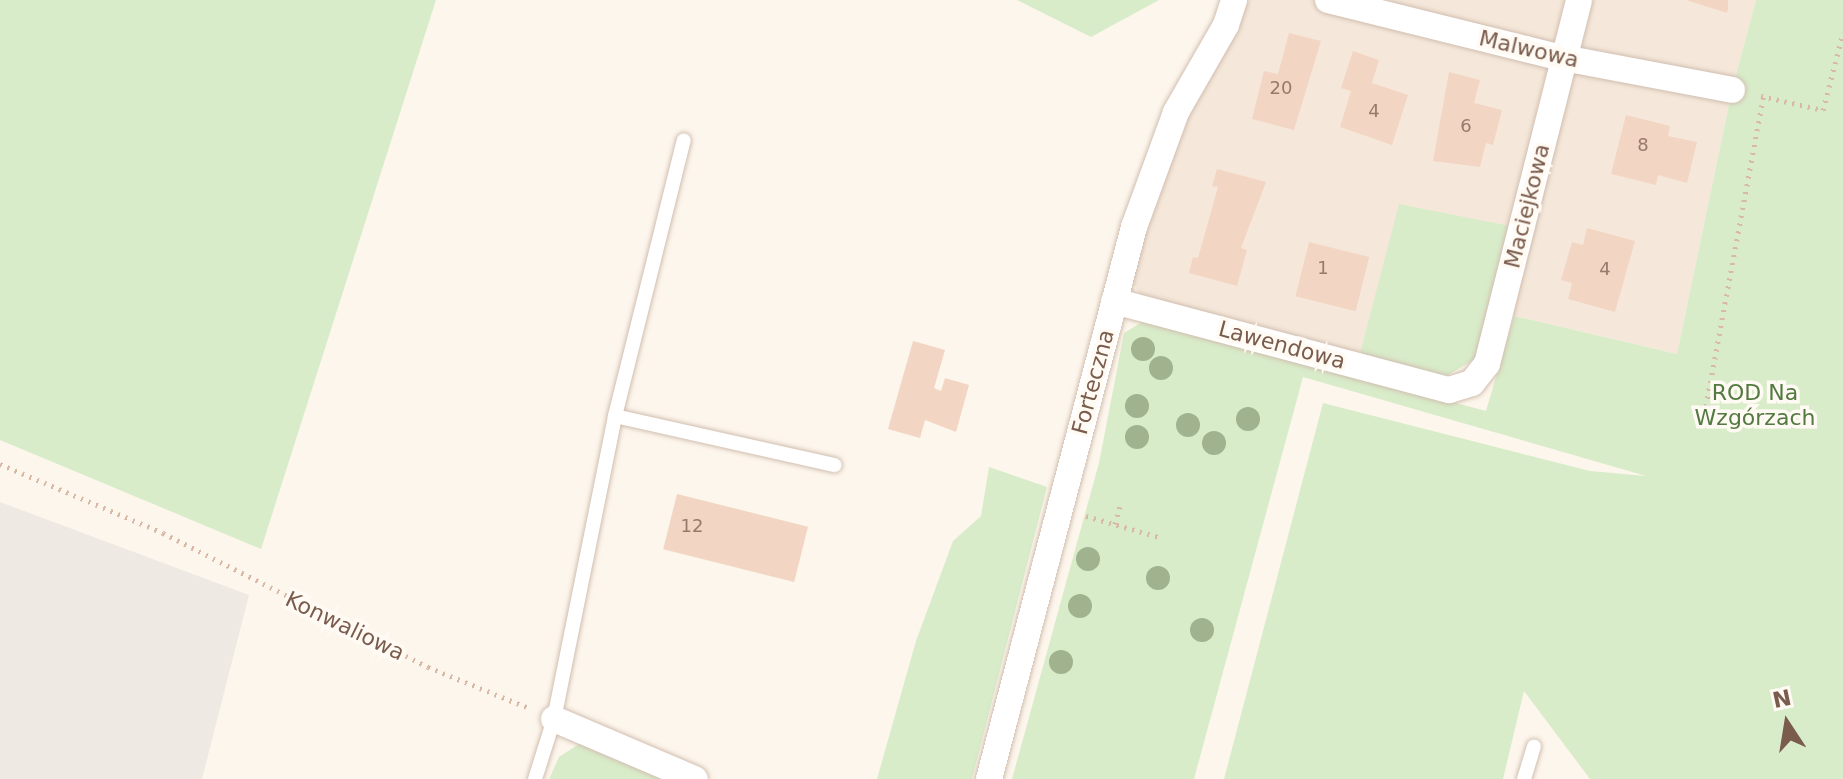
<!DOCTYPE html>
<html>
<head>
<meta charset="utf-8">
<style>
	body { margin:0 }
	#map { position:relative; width:1843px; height:779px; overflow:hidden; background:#fdf6ec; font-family:"DejaVu Sans",sans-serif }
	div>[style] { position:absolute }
	.residential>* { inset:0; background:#f5e8da }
	.industrial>* { inset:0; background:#efe9e4 }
	.green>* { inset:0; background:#d8ecc9 }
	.building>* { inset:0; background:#f3d5c3; transform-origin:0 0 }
	.path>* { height:5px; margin-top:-2.5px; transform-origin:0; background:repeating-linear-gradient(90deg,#d9b8a5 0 2px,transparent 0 8px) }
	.roads { filter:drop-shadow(0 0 2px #d1beb0) drop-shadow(0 0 2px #d1beb0) }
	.service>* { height:14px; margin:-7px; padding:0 7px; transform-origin:7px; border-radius:7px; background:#fff }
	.minor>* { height:26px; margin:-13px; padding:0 13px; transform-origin:13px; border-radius:13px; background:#fff }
	.trees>* { width:24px; height:24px; margin:-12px; border-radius:50%; background:#a0b28e }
	span { translate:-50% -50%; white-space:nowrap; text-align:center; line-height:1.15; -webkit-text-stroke:7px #fffaf3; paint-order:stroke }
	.number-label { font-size:18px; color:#987a6a }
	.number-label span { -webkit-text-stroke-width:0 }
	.street-label { font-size:22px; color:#7a5c4d }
	.park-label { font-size:22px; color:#537a41 }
	.north { position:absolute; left:1747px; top:683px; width:80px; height:80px; -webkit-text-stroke:6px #fffaf3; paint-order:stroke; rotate:348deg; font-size:22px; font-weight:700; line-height:32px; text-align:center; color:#7a5c4d }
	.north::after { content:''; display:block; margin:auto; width:28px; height:36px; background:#7a5c4d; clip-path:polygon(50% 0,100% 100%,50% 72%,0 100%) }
</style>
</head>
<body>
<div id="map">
	<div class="residential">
		<i style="clip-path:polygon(1249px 0,1756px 0,1732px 90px,1677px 354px,1489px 310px,1400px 204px,1359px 357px,1142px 298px,1132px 281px,1143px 230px,1176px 138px)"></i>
	</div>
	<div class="industrial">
		<i style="clip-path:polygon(0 502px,249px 595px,202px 779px,0 779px)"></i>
	</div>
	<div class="green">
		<i style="clip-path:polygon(0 0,436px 0,261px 549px,0 440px)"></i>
		<i style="clip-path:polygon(1017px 0,1159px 0,1091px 37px)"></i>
		<i style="clip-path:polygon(1756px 0,1843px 0,1843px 779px,1590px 779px,1524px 691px,1503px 779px,1224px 779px,1323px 403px,1590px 471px,1646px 476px,1303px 377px,1194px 779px,1012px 779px,1099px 463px,1124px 333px,1142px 322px,1176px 328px,1486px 411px,1514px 316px,1677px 354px,1732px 90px)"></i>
		<i style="clip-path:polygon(1399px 204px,1510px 226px,1477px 358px,1436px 382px,1359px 357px)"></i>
		<i style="clip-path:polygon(989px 467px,1047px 487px,972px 779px,877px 779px,916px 641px,953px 541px,981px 516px)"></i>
		<i style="clip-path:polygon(585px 740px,676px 779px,549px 779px,559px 757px)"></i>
	</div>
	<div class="building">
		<i style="clip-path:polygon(1686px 0,1728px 0,1728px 9px,1727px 13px)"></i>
		<i style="clip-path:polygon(1289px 33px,1321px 41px,1294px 130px,1252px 119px,1264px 71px,1278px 74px)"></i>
		<i style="clip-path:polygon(1353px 51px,1379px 60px,1372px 83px,1408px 95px,1392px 145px,1340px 127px,1351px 91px,1341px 88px)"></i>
		<i style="clip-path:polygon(1449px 72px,1480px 80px,1474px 103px,1502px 110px,1493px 145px,1486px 143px,1480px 167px,1433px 161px)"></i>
		<i style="clip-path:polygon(1626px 115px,1670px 126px,1668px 136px,1697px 142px,1687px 183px,1658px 175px,1656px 185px,1611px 174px)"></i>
		<i style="clip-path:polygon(1217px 169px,1266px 182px,1241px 248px,1247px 250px,1237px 286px,1189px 273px,1193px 257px,1198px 258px,1218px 187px,1212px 186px)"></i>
		<i style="clip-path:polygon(1587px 228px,1635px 241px,1615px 312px,1568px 299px,1572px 283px,1561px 280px,1572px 242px,1583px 245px)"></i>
		<i style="left:1309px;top:242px;width:62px;height:56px;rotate:14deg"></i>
		<i style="clip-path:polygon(913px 341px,945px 350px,934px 388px,941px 391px,945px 378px,969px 385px,956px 432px,925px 420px,920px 438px,888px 429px)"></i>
		<i style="left:677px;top:494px;width:135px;height:57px;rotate:14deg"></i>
	</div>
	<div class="path">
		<i style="left:1761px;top:96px;width:64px;rotate:12.7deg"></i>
		<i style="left:1823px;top:110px;width:80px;rotate:-75.4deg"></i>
		<i style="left:1706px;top:406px;width:314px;rotate:-79.5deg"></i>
		<i style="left:0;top:464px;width:177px;rotate:22.9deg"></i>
		<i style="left:163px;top:533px;width:297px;rotate:26.8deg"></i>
		<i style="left:428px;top:667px;width:109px;rotate:22.1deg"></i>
		<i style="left:1086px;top:516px;width:79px;rotate:16.1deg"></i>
		<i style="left:1115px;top:524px;width:22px;rotate:-74deg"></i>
	</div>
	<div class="roads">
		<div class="service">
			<i style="left:615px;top:416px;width:225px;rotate:12.6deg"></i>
			<i style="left:535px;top:779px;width:63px;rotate:-72.4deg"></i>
			<i style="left:554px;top:719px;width:309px;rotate:-78.6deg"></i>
			<i style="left:615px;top:416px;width:284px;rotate:-76deg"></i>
			<i style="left:1524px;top:779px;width:34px;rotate:-73deg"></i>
		</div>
		<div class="minor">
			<i style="left:1328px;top:0;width:242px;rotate:13.9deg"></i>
			<i style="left:1563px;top:58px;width:172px;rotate:10.7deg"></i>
			<i style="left:1114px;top:301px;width:347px;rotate:14.9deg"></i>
			<i style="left:1449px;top:390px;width:24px;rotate:-17deg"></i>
			<i style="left:1472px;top:383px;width:24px;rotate:-52deg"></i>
			<i style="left:1487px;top:364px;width:375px;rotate:-75.8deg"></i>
			<i style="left:554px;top:719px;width:153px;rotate:23.1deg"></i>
			<i style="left:989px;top:779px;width:571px;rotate:-75.28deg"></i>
			<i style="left:1134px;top:227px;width:122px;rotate:-69.9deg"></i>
			<i style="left:1176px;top:112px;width:100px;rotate:-60.1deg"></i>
			<i style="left:1226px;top:25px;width:26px;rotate:-72deg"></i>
		</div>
	</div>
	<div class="trees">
		<i style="left:1143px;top:349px"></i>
		<i style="left:1161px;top:368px"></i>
		<i style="left:1137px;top:406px"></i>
		<i style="left:1248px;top:419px"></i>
		<i style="left:1188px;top:425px"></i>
		<i style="left:1137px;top:437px"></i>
		<i style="left:1214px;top:443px"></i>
		<i style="left:1088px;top:559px"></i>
		<i style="left:1158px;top:578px"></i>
		<i style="left:1080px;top:606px"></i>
		<i style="left:1202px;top:630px"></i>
		<i style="left:1061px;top:662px"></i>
	</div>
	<div class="number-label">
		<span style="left:1281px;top:88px">20</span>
		<span style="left:1374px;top:111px">4</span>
		<span style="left:1466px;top:126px">6</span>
		<span style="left:1643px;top:145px">8</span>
		<span style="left:1323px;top:268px">1</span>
		<span style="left:1605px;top:269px">4</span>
		<span style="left:692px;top:526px">12</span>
	</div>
	<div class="street-label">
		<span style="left:1529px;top:49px;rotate:13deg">Malwowa</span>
		<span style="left:1527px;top:206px;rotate:-76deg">Maciejkowa</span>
		<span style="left:1282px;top:345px;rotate:15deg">Lawendowa</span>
		<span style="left:1093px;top:382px;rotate:-75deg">Forteczna</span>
		<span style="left:345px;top:626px;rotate:26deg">Konwaliowa</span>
	</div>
	<div class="park-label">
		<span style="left:1755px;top:405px">ROD Na<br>Wzgórzach</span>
	</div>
	<div class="north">N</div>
</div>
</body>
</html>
